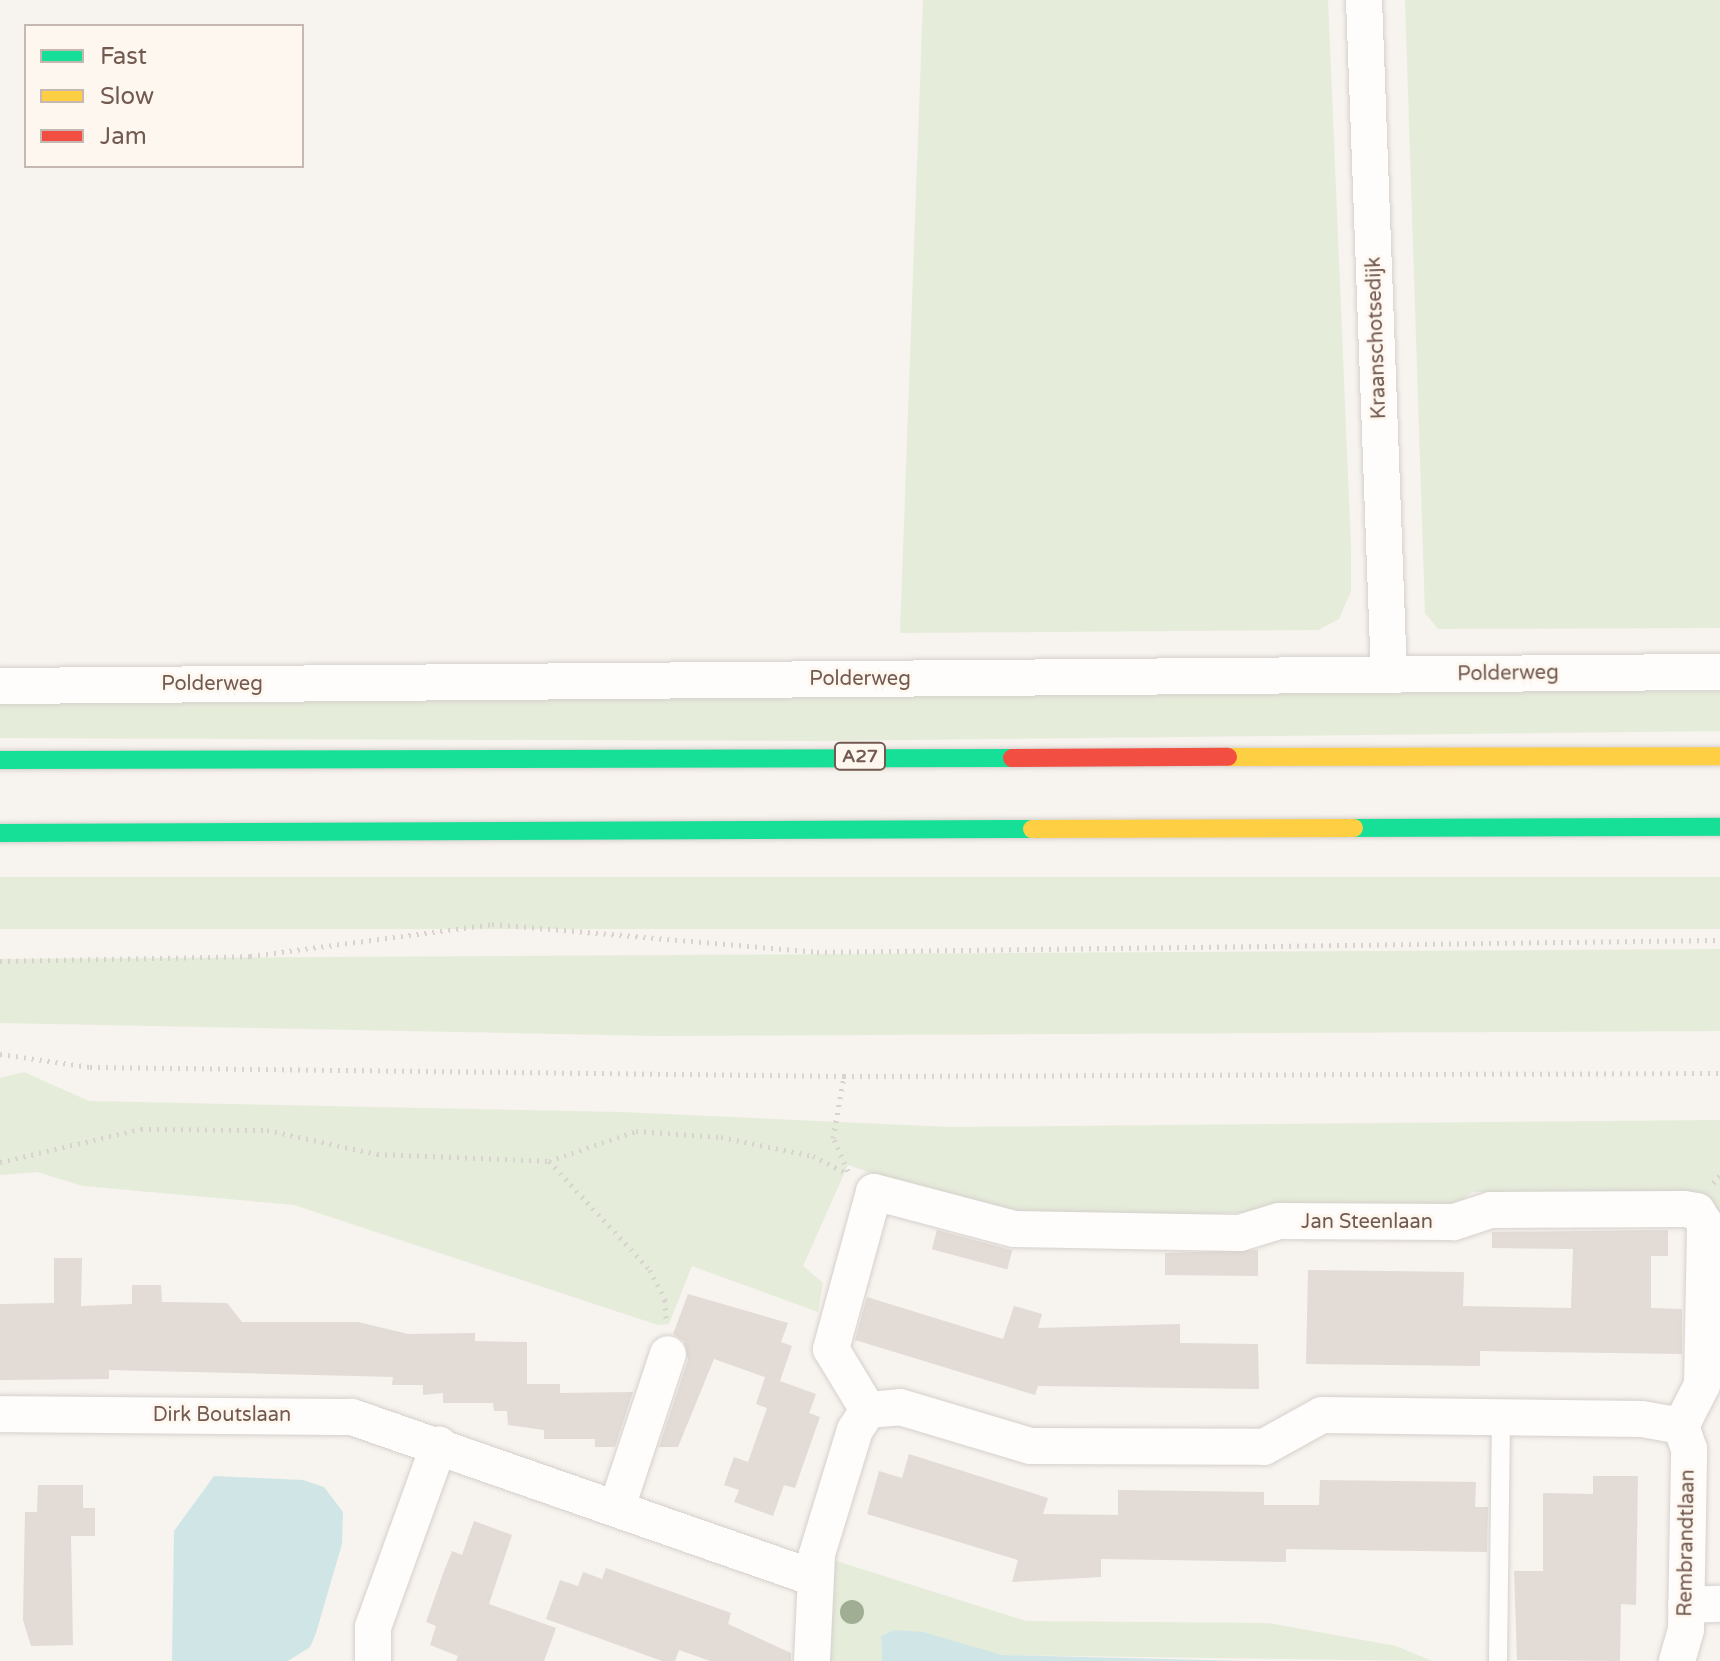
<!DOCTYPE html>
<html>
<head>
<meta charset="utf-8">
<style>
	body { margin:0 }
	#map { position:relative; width:1720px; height:1661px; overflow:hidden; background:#f7f3ee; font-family:"Varela Round",sans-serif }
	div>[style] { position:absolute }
	.green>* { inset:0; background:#e5ecda; transform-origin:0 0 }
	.water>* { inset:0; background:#d0e6e6 }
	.building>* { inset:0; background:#e3dbd5; transform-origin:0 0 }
	.path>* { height:5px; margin-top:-2.5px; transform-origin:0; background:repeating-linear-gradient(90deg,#d9d3d0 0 2px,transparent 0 8px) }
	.roads { filter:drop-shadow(0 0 2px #d6d0cc) drop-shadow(0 0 2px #d6d0cc) }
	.lane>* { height:18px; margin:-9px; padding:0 9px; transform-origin:9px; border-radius:9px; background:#fefdfc }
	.street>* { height:36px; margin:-18px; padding:0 18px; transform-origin:18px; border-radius:18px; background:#fefdfc }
	.fast>* { height:18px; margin:-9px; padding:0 9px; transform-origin:9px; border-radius:9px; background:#16e098 }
	.slow>* { height:18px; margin:-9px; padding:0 9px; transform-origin:9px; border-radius:9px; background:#ffcf43 }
	.jam>* { height:18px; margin:-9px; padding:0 9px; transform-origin:9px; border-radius:9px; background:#f24e42 }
	.trees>* { width:24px; height:24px; margin:-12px; border-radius:50%; background:#a0af93 }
	span { translate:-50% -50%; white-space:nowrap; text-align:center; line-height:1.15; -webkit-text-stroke:6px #fdf7f0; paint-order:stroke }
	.shield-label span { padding:2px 6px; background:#fdf7f0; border:2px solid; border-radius:6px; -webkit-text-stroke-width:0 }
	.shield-label { font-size:18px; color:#735a50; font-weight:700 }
	.street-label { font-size:20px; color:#735a50 }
	.legend { position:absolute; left:24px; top:24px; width:280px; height:144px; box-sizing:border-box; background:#fdf7f0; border:2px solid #c6b8b0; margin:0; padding:10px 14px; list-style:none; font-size:24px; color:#735a50 }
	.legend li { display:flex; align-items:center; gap:16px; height:40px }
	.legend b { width:40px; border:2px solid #c6b8b0 }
</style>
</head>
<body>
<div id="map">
	<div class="green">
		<i style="clip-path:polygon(923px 0,1328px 0,1351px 548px,1351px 591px,1339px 619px,1318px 630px,900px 633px)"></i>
		<i style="clip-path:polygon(1405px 0,1720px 0,1720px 628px,1438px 629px,1425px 613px)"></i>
		<i style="clip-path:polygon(1720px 691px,1720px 731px,816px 741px,0 738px,0 692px)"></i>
		<i style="left:1720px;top:877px;width:52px;height:1720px;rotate:90deg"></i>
		<i style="clip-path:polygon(1720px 949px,1720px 1031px,659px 1036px,0 1023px,0 959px)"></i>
		<i style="clip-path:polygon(24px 1072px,89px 1101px,622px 1112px,950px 1127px,1720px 1120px,1720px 1215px,1690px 1192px,1638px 1191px,1472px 1192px,1453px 1208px,1039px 1217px,941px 1197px,848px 1165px,803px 1266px,823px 1283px,818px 1312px,692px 1266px,669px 1324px,658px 1325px,294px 1205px,83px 1186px,37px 1172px,0 1175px,0 1078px)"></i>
		<i style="clip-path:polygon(830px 1559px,1026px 1621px,1268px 1623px,1396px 1646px,1432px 1661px,1002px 1655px,894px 1630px,881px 1636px,882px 1661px,829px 1661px)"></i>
	</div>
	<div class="water">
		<i style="clip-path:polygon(214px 1476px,303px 1480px,324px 1487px,343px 1512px,342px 1544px,316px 1633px,310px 1647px,288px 1661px,172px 1661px,174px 1531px)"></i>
		<i style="clip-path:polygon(894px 1630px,923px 1632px,1002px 1655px,1246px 1661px,882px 1661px,881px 1636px)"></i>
	</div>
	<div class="building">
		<i style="left:937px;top:1230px;width:78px;height:20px;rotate:15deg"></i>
		<i style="clip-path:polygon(1668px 1230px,1668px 1256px,1651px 1256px,1651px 1308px,1682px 1309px,1682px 1354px,1480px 1351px,1480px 1366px,1306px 1364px,1308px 1270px,1464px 1272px,1463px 1306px,1571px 1308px,1573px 1249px,1492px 1248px,1492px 1232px)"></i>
		<i style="clip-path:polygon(1258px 1250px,1258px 1276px,1165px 1275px,1165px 1253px)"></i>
		<i style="clip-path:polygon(54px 1258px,82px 1258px,81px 1306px,132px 1304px,132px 1285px,161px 1285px,162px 1302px,227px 1303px,242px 1322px,358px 1322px,408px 1334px,475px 1333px,475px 1341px,527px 1342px,527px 1384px,560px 1384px,560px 1393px,633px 1392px,615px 1447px,595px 1447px,595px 1439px,544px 1439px,544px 1430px,508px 1425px,507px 1411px,494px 1411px,493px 1403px,443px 1403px,443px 1393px,423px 1395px,423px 1385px,392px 1385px,393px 1377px,109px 1370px,109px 1379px,0 1380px,0 1304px,54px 1303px)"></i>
		<i style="clip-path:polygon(688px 1294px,788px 1323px,781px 1342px,792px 1346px,780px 1381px,816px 1394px,809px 1413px,820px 1417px,795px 1488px,784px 1485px,773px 1516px,734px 1502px,739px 1490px,724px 1485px,734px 1457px,748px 1462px,767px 1408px,756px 1404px,765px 1377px,714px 1359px,678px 1447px,659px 1447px,688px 1360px,684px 1341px,673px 1334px)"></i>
		<i style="clip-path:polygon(867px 1297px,1003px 1339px,1014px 1306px,1042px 1314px,1038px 1328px,1180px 1324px,1180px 1343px,1258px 1344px,1259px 1389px,1038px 1386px,1035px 1395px,855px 1340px)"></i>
		<i style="clip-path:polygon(909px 1454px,1048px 1498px,1043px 1514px,1118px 1515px,1118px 1490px,1264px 1492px,1264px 1505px,1319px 1505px,1320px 1480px,1476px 1482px,1475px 1507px,1488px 1507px,1487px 1552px,1286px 1549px,1286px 1562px,1101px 1559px,1101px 1577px,1012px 1582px,1018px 1560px,867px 1514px,879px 1471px,902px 1478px)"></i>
		<i style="clip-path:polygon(1593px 1476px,1638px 1476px,1636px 1605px,1621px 1604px,1620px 1661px,1517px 1660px,1514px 1571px,1543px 1571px,1543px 1493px,1593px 1494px)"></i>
		<i style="clip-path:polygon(38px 1485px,83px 1485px,83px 1508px,95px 1508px,95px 1536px,71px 1536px,73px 1645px,31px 1646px,23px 1620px,25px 1512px,37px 1512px)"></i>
		<i style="clip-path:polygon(474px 1521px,512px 1535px,489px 1604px,556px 1628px,544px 1661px,456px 1661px,458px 1656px,430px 1645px,436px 1626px,426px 1622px,444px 1571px,452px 1551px,462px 1555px)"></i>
		<i style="clip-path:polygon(606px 1568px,731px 1613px,728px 1624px,791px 1653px,791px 1661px,710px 1661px,679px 1650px,675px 1661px,662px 1661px,546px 1619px,560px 1580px,578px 1586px,583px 1572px,602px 1579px)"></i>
	</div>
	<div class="path">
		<i style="left:0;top:961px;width:250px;rotate:-1.1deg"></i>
		<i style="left:250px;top:956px;width:244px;rotate:-7.5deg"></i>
		<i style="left:492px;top:924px;width:326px;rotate:4.9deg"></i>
		<i style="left:817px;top:952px;width:903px;rotate:-0.76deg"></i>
		<i style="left:0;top:1054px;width:91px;rotate:8.2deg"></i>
		<i style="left:90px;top:1067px;width:754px;rotate:0.68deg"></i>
		<i style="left:549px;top:1161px;width:149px;rotate:47.2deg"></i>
		<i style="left:650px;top:1270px;width:34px;rotate:63deg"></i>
		<i style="left:665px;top:1300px;width:21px;rotate:87deg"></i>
		<i style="left:0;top:1162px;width:145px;rotate:-13.2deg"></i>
		<i style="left:141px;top:1129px;width:126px;rotate:0.5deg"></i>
		<i style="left:267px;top:1130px;width:113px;rotate:12.3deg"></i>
		<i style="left:377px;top:1154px;width:172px;rotate:2.3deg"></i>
		<i style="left:549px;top:1161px;width:92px;rotate:-19deg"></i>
		<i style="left:636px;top:1131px;width:85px;rotate:4deg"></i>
		<i style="left:721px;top:1137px;width:94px;rotate:11.7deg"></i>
		<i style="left:813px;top:1156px;width:38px;rotate:27deg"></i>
		<i style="left:848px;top:1171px;width:36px;rotate:-114deg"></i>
		<i style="left:833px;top:1138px;width:63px;rotate:-79.9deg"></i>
		<i style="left:844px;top:1076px;width:876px;rotate:-0.2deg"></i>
		<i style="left:1713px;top:1183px;width:11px;rotate:-49deg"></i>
	</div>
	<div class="roads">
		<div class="lane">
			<i style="left:1498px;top:1661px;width:244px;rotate:-89.3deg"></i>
		</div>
		<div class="street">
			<i style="left:1364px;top:0;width:675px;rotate:87.88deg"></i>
			<i style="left:0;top:686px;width:1720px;rotate:-0.47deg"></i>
			<i style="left:0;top:1414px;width:352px;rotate:0.5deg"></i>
			<i style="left:352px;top:1417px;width:487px;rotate:19.2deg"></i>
			<i style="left:617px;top:1507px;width:161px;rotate:-71.6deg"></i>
			<i style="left:1686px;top:1605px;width:34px;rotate:-2deg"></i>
			<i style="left:373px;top:1661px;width:34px;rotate:-90deg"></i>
			<i style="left:373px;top:1627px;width:194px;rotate:-70.1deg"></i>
			<i style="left:812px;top:1661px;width:107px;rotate:-87.3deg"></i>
			<i style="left:817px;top:1554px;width:130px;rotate:-73deg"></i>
			<i style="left:855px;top:1430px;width:24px;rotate:-57deg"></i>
			<i style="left:868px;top:1410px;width:32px;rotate:-5deg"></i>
			<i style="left:900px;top:1407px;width:136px;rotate:16.7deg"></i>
			<i style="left:1030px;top:1446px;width:234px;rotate:0.2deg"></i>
			<i style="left:1264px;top:1447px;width:66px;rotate:-28.9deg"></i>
			<i style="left:1322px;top:1415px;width:320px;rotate:0.7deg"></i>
			<i style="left:1642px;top:1419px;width:40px;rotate:10deg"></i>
			<i style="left:1681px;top:1426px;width:46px;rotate:-62.9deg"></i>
			<i style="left:1702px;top:1385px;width:161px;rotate:-88.9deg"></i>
			<i style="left:1705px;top:1224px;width:15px;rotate:-122deg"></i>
			<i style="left:1697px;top:1211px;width:13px;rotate:-171deg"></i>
			<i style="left:1684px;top:1209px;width:193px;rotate:179.7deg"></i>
			<i style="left:1491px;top:1210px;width:40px;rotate:162deg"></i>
			<i style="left:1453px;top:1222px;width:174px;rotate:-179.7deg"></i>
			<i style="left:1279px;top:1221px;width:41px;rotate:162.9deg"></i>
			<i style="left:1240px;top:1233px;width:226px;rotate:-179deg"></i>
			<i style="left:1014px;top:1229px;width:145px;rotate:-165.2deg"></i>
			<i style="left:874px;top:1192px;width:163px;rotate:105.3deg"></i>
			<i style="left:831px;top:1349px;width:71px;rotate:58.8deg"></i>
			<i style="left:1677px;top:1661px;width:33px;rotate:-74deg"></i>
			<i style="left:1686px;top:1629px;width:180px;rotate:-89deg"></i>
			<i style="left:1689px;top:1449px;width:24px;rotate:-109deg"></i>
		</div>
		<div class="fast">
			<i style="left:0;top:760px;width:1012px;rotate:-0.11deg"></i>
			<i style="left:1354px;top:828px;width:366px;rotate:-0.2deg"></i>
			<i style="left:0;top:833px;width:1032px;rotate:-0.22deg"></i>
		</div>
		<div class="slow">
			<i style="left:1228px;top:757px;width:492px;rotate:-0.1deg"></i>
			<i style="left:1032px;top:829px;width:322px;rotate:-0.2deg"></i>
		</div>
		<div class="jam">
			<i style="left:1012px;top:758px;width:216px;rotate:-0.3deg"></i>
		</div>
	</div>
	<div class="trees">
		<i style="left:852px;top:1612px"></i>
	</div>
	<div class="shield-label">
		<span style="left:860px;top:756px">A27</span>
	</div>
	<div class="street-label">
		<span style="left:1377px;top:338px;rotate:-92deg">Kraanschotsedijk</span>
		<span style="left:1508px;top:674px;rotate:-1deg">Polderweg</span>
		<span style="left:860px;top:679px">Polderweg</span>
		<span style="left:212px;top:684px">Polderweg</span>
		<span style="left:1367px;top:1222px">Jan Steenlaan</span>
		<span style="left:222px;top:1415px">Dirk Boutslaan</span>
		<span style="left:1687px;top:1543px;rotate:-89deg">Rembrandtlaan</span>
	</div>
	<ul class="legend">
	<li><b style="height:10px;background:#16e098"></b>Fast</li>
	<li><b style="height:10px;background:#ffcf43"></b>Slow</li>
	<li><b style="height:10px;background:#f24e42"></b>Jam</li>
	</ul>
</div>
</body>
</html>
